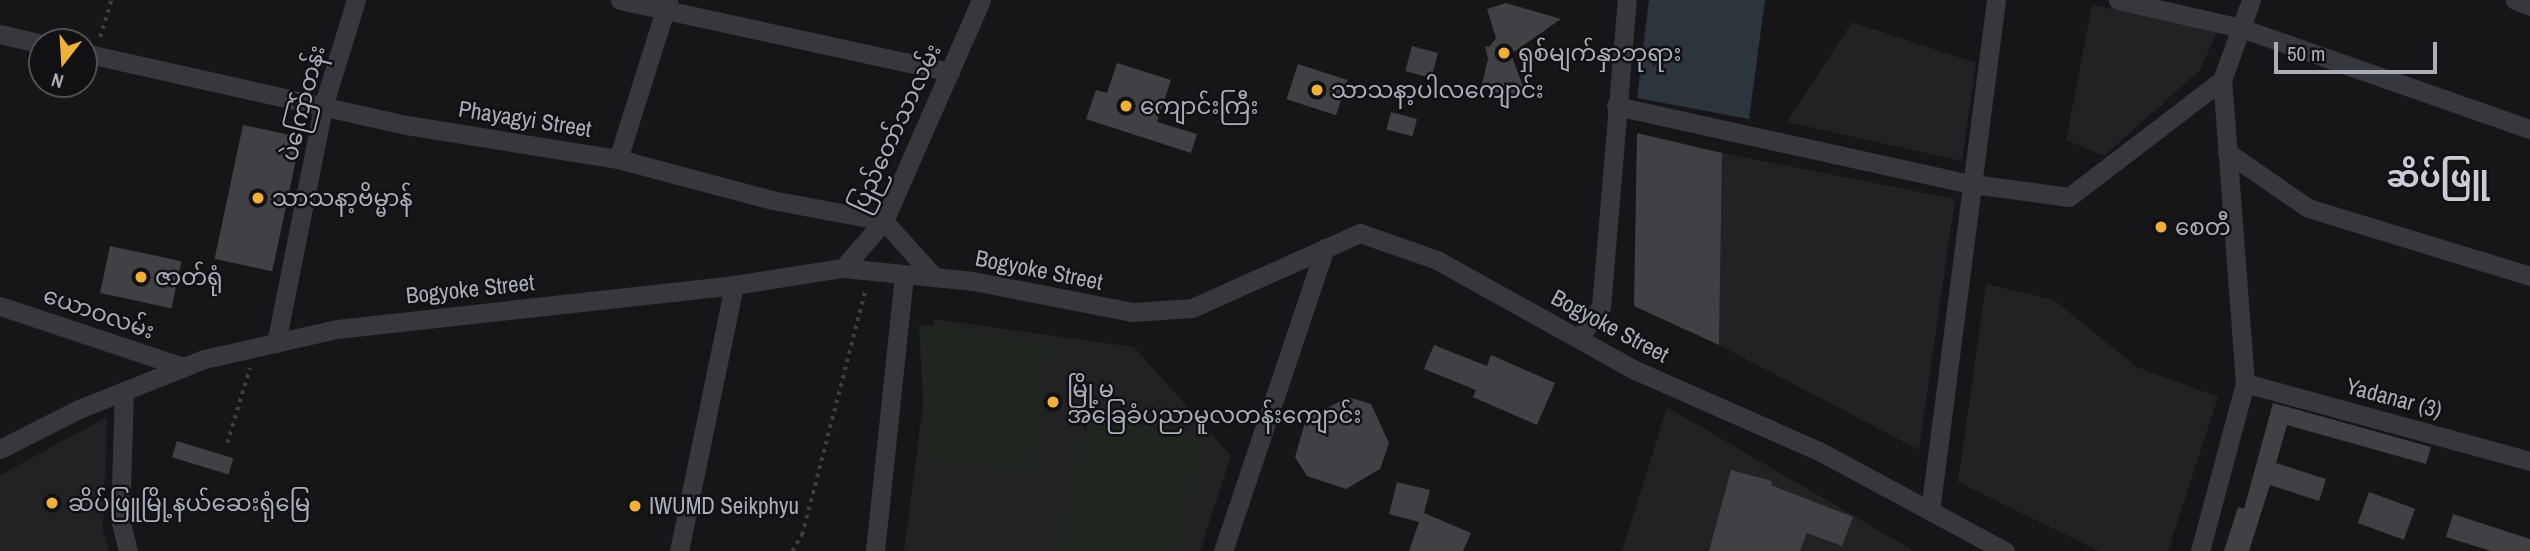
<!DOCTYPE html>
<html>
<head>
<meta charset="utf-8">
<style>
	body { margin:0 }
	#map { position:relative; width:2530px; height:551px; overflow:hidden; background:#161618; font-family:"Archivo Narrow","Noto Sans Myanmar",sans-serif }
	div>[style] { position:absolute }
	.built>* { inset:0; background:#222225 }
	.green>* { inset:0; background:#1e261f }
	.water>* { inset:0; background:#2c353c }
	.building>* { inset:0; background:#404145; transform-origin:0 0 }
	.path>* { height:3.5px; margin-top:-1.75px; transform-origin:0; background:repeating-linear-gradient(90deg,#3d3f44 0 3.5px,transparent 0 8.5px) }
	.street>* { height:19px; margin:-9.5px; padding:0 9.5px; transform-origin:9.5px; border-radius:9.5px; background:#37383d }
	.dots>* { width:19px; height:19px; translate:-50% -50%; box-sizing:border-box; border:4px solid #111113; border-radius:50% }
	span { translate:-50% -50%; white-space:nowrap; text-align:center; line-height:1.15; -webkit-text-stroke:5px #111113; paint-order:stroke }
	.poi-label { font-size:23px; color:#a8adb8 }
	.left { translate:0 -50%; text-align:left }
	.street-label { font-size:23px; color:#a8adb8 }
	.district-label { font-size:30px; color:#c9ccd4; font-weight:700 }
	.north { position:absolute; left:28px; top:28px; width:70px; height:70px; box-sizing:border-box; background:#111113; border:2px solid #4d4f55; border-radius:50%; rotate:197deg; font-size:19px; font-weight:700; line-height:28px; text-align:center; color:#a8adb8 }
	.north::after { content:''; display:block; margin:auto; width:24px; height:32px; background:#f2b134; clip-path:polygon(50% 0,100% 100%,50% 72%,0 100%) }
	.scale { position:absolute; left:2274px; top:42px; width:163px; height:32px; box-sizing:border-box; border:4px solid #a8adb8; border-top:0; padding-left:9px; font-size:21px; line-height:24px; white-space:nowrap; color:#a8adb8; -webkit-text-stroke:5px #111113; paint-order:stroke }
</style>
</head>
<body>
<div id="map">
	<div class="built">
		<i style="clip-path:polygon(2092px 5px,2218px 30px,2200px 70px,2104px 156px,2066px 140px)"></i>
		<i style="clip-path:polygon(1852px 22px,1976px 63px,1962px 161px,1787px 122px)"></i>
		<i style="clip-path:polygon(1722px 153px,1955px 199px,1919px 450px,1719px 345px)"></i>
		<i style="clip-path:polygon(1986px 284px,2054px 300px,2137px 367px,2218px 397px,2168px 551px,2099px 551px,1958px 482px)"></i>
		<i style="clip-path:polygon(934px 319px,1134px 347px,1231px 456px,1200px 551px,904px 551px)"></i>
		<i style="clip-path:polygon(1667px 407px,1914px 551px,1622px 551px)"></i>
		<i style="clip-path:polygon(107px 417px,103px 530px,109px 551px,0 551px,0 475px)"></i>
	</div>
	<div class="green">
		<i style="clip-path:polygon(919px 324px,1049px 344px,1034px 472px,926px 460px)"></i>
		<i style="clip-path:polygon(1085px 414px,1203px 440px,1180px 551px,1056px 551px)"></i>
	</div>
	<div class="water">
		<i style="clip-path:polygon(1649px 0,1765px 0,1749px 119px,1637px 98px)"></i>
	</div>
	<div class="building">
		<i style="clip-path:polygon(1506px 3px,1561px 19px,1511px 54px,1525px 92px,1511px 97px,1481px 88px,1488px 59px,1485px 46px,1489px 47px,1496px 38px,1487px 9px)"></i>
		<i style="left:1412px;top:46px;width:27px;height:26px;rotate:15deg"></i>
		<i style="clip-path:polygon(1117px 63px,1171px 80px,1157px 122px,1197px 134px,1191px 153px,1086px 119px,1096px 90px,1107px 93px)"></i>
		<i style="left:1298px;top:64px;width:52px;height:37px;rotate:18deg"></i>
		<i style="left:1391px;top:112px;width:27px;height:18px;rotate:15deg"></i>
		<i style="left:243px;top:125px;width:59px;height:137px;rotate:12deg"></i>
		<i style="clip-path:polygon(1637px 133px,1722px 153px,1719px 345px,1634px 306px)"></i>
		<i style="left:110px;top:246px;width:73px;height:48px;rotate:12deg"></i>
		<i style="clip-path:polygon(1434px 345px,1487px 366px,1491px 355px,1555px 383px,1537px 425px,1473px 397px,1476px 390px,1424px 369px)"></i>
		<i style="clip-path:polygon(1348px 397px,1371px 404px,1389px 443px,1380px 469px,1346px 489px,1307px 476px,1295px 457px,1306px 419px)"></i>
		<i style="clip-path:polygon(2273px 403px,2431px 447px,2426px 464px,2287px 425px,2276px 463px,2326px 479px,2319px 501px,2270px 485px,2249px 551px,2224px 551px,2238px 507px,2244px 509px)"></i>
		<i style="left:177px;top:441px;width:59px;height:17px;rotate:17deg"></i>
		<i style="clip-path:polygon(1731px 470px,1772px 481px,1771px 485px,1853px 517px,1842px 546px,1807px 533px,1800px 551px,1709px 551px)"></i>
		<i style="clip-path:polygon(1397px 482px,1430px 490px,1424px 513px,1471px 533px,1463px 551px,1409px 551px,1419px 522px,1389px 514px)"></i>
		<i style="left:2369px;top:492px;width:49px;height:33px;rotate:20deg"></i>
		<i style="clip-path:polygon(2453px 514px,2530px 539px,2530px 551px,2491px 551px,2446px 537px)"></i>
	</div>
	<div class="path">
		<i style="left:100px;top:37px;width:39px;rotate:-73deg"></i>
		<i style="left:227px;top:443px;width:78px;rotate:-73deg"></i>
		<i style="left:792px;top:551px;width:19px;rotate:-58deg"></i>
		<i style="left:802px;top:535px;width:252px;rotate:-75.5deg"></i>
	</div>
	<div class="street">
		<i style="left:620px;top:0;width:338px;rotate:12.3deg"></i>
		<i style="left:2118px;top:0;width:126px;rotate:12.8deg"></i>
		<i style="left:2241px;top:28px;width:306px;rotate:19.3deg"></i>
		<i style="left:2515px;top:0;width:16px;rotate:22deg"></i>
		<i style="left:0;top:34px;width:43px;rotate:13.4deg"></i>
		<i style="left:84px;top:53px;width:331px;rotate:12.6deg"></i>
		<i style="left:407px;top:125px;width:214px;rotate:9.2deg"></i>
		<i style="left:618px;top:159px;width:159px;rotate:14.9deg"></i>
		<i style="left:772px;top:200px;width:114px;rotate:10.6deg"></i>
		<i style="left:884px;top:221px;width:75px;rotate:48.2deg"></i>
		<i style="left:1616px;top:106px;width:364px;rotate:12.4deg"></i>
		<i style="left:1972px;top:184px;width:98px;rotate:7.6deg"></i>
		<i style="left:2069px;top:197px;width:193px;rotate:-37.4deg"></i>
		<i style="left:2227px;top:152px;width:98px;rotate:34.7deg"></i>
		<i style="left:2308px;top:208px;width:232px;rotate:17deg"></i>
		<i style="left:618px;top:159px;width:167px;rotate:-72.5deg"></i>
		<i style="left:843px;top:268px;width:62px;rotate:-48.9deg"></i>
		<i style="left:884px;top:221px;width:241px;rotate:-66.3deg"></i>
		<i style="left:0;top:306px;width:193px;rotate:18.4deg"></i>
		<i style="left:1579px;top:338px;width:38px;rotate:-55deg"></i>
		<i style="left:1601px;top:307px;width:308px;rotate:-85.2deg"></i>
		<i style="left:276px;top:343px;width:241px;rotate:-78.7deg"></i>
		<i style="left:323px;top:107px;width:112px;rotate:-72.9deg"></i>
		<i style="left:2245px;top:383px;width:295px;rotate:15.3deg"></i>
		<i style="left:124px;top:391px;width:128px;rotate:91.8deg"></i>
		<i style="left:120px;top:519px;width:33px;rotate:76deg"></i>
		<i style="left:0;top:449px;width:89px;rotate:-26.9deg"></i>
		<i style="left:79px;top:409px;width:135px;rotate:-21.8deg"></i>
		<i style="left:204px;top:359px;width:136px;rotate:-12.7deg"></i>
		<i style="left:337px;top:329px;width:399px;rotate:-6.3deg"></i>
		<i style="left:734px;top:285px;width:110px;rotate:-8.9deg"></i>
		<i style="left:843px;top:268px;width:131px;rotate:5.7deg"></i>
		<i style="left:973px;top:281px;width:163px;rotate:11deg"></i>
		<i style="left:1133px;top:312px;width:59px;rotate:-3.9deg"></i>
		<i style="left:1192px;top:308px;width:184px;rotate:-24.1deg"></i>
		<i style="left:1360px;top:233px;width:82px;rotate:19.3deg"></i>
		<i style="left:1437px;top:260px;width:227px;rotate:29.1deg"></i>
		<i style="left:1635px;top:370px;width:201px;rotate:23.8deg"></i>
		<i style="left:1819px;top:451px;width:211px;rotate:28.3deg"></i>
		<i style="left:1930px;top:511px;width:515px;rotate:-82.64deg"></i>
		<i style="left:679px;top:551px;width:272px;rotate:-78.3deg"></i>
		<i style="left:875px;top:551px;width:277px;rotate:-84deg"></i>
		<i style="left:1223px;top:551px;width:320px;rotate:-71.4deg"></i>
		<i style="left:2200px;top:551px;width:174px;rotate:-75deg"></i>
		<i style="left:2245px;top:383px;width:304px;rotate:-94.3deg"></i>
		<i style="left:2222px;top:80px;width:85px;rotate:-70.1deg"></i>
	</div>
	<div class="dots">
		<i style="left:1504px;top:53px;background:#f2b134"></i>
		<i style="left:1317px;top:90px;background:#f2b134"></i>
		<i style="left:1126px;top:106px;background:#f2b134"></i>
		<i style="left:258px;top:198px;background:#f2b134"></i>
		<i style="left:2161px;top:227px;background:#f2b134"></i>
		<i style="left:141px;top:277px;background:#f2b134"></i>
		<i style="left:1053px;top:402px;background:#f2b134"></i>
		<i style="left:52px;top:503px;background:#f2b134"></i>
		<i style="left:635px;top:506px;background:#f2b134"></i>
	</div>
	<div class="poi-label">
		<span class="left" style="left:1518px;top:53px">ရှစ်မျက်နှာဘုရား</span>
		<span class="left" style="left:1331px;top:90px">သာသနာ့ပါလကျောင်း</span>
		<span class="left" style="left:1140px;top:106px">ကျောင်းကြီး</span>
		<span class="left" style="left:272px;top:198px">သာသနာ့ဗိမ္မာန်</span>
		<span class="left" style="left:2175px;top:227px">စေတီ</span>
		<span class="left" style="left:155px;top:277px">ဇာတ်ရုံ</span>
		<span class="left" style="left:1067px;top:402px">မြို့မ<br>အခြေခံပညာမူလတန်းကျောင်း</span>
		<span class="left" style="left:68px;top:503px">ဆိပ်ဖြူမြို့နယ်ဆေးရုံမြေ</span>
		<span class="left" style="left:649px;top:506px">IWUMD Seikphyu</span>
	</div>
	<div class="street-label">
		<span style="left:303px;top:103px;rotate:-76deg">ပဲကြော်တန်း</span>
		<span style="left:525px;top:119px;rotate:9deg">Phayagyi Street</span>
		<span style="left:896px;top:128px;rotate:-65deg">ပြည်တော်သာလမ်း</span>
		<span style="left:1039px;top:270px;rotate:11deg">Bogyoke Street</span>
		<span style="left:470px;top:289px;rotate:-6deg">Bogyoke Street</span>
		<span style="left:99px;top:313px;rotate:19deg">ယောဝလမ်း</span>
		<span style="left:1610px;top:326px;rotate:28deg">Bogyoke Street</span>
		<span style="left:2394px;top:398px;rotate:15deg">Yadanar (3)</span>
	</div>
	<div class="district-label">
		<span style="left:2438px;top:176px">ဆိပ်ဖြူ</span>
	</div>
	<div class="north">N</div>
	<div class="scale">50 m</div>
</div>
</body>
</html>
